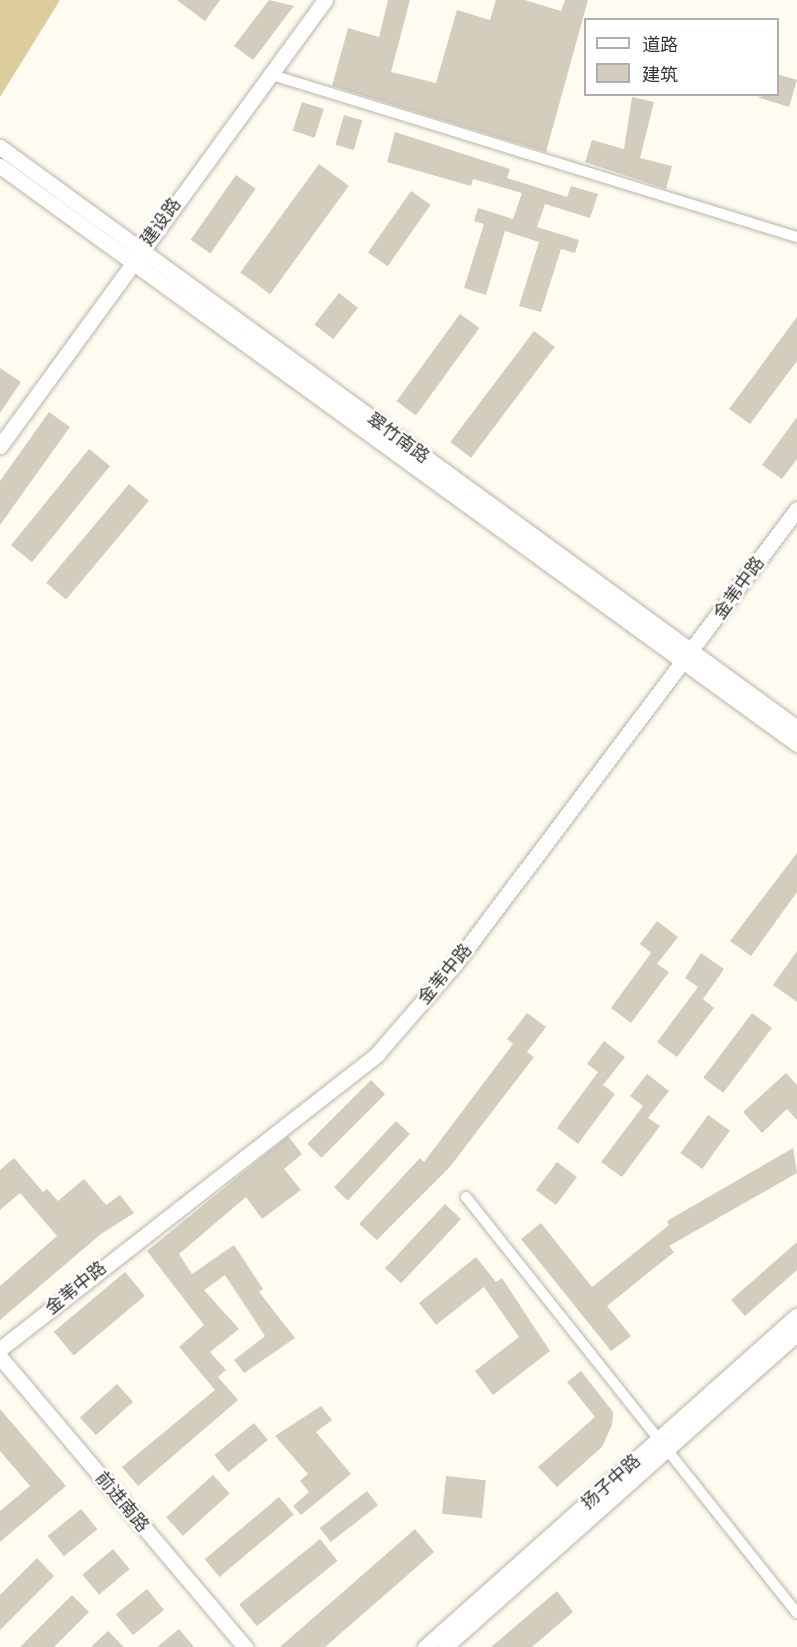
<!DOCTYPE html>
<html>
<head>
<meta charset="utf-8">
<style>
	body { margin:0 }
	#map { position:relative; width:797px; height:1647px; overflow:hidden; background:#fefbf1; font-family:Arial,"Noto Sans SC",sans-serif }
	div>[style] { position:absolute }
	.water>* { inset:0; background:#ddcd9d }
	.building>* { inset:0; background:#d3cdbd; transform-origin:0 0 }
	.roads { filter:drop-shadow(0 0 2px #bab5a6) drop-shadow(0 0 2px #bab5a6) }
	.street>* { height:10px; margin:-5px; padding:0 5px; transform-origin:5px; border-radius:5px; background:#fff }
	.secondary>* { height:15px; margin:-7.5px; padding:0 7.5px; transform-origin:7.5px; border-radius:7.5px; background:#fff }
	span { translate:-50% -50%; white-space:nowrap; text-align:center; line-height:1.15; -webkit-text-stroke:5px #fff; paint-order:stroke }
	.street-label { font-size:18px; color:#37342e }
	.legend { position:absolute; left:584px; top:18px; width:195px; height:78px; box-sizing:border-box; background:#fff; border:2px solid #afaeab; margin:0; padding:8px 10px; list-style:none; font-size:18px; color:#37342e }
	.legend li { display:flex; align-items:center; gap:12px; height:30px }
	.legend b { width:30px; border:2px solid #afaeab }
</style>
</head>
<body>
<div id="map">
	<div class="water">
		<i style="clip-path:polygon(0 0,60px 0,0 97px)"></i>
	</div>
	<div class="building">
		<i style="clip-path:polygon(177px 0,220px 0,205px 21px)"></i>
		<i style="clip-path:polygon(269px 0,294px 6px,253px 60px,234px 46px)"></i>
		<i style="clip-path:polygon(388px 0,410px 0,391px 72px,436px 83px,457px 10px,490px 20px,496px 0,525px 0,561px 11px,565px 0,588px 0,546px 152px,332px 86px,348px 28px,379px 37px)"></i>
		<i style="clip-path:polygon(777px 74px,797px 80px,789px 107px,757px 97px,777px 94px)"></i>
		<i style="clip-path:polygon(632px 97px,654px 102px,640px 158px,672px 166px,666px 189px,585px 162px,592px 140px,624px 149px)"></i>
		<i style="left:302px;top:102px;width:23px;height:30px;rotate:18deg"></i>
		<i style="left:344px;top:115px;width:19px;height:31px;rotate:16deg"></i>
		<i style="clip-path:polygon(395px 132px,510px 169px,507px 178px,567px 197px,571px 186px,598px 194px,590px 218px,545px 204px,537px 227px,579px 240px,575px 253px,561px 249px,541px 312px,519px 306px,539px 242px,505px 231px,486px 295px,464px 288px,484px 224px,474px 221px,478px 208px,513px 219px,522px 193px,473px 179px,471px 186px,387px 162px)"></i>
		<i style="left:319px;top:164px;width:37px;height:134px;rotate:36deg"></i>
		<i style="left:236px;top:175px;width:24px;height:79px;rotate:35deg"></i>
		<i style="left:411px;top:191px;width:24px;height:75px;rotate:35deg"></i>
		<i style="left:339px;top:293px;width:24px;height:40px;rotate:38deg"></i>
		<i style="left:460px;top:314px;width:24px;height:108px;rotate:36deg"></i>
		<i style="clip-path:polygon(797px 317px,797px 361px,750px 424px,729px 409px)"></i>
		<i style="left:534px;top:331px;width:26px;height:139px;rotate:37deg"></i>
		<i style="clip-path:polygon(0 368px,21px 382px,0 413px)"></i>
		<i style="clip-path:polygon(49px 412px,70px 427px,0 525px,0 481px)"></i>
		<i style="clip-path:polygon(797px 417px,797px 459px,782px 479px,762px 465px)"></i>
		<i style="left:89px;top:449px;width:27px;height:124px;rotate:39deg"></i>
		<i style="left:129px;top:484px;width:26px;height:129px;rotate:40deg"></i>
		<i style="clip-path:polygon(797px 853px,797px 892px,751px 956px,730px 941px)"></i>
		<i style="clip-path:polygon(657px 921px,678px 937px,657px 964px,669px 972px,631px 1023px,611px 1008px,651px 953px,640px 944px)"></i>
		<i style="clip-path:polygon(797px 951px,797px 1002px,773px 985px)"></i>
		<i style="clip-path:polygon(701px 953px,724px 969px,703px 999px,714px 1008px,677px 1057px,657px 1042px,698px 987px,685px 978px)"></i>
		<i style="clip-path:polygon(527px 1013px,546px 1027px,527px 1052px,534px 1057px,449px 1168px,377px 1240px,359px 1224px,420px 1158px,424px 1162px,513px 1044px,507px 1039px)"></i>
		<i style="left:752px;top:1013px;width:25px;height:81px;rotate:37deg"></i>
		<i style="clip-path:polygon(604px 1041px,625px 1057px,603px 1085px,615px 1094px,578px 1144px,557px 1128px,598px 1072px,587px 1064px)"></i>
		<i style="clip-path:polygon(786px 1073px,797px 1085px,797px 1120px,787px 1109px,762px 1133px,743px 1112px)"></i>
		<i style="clip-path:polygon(647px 1074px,669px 1091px,648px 1118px,660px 1126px,622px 1177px,601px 1162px,643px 1106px,630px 1096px)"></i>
		<i style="left:371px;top:1080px;width:20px;height:90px;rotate:45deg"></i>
		<i style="left:708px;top:1115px;width:27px;height:47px;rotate:36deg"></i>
		<i style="left:396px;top:1121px;width:19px;height:91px;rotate:43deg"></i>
		<i style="clip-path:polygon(288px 1136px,302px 1154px,284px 1169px,301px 1190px,262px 1219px,246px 1197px,179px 1254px,192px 1274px,234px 1245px,263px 1289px,259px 1292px,295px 1338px,244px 1373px,234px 1360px,265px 1336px,225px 1275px,204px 1290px,239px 1329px,210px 1352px,226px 1370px,218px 1377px,238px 1400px,138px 1486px,122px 1467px,215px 1390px,179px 1347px,204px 1325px,147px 1251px)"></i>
		<i style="clip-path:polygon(793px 1148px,797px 1173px,669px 1246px,674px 1252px,607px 1306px,631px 1336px,611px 1351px,521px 1239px,541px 1223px,592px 1287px,669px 1225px,667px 1221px)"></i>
		<i style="clip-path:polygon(14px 1158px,43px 1192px,47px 1189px,58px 1201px,84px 1179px,106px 1205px,120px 1195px,134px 1213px,101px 1234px,0 1320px,0 1286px,57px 1236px,20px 1193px,0 1210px,0 1170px)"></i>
		<i style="left:557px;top:1162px;width:25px;height:35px;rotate:37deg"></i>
		<i style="left:445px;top:1204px;width:22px;height:88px;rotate:43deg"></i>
		<i style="clip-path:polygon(797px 1242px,797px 1270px,745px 1316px,731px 1300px)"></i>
		<i style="clip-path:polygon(476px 1257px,496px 1282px,502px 1278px,550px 1351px,493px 1395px,475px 1371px,519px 1337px,484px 1287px,436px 1325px,419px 1303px)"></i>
		<i style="left:125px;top:1272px;width:31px;height:93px;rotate:50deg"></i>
		<i style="clip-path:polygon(581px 1371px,613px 1412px,612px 1425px,602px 1447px,557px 1487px,538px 1467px,595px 1417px,567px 1382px)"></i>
		<i style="left:117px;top:1384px;width:24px;height:50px;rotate:48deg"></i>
		<i style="clip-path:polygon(321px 1406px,332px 1420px,316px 1432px,351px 1474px,301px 1515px,293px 1506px,309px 1492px,300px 1481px,308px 1474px,275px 1436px)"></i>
		<i style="clip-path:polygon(0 1409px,66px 1486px,0 1542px,0 1511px,30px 1486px,0 1451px)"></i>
		<i style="left:254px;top:1423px;width:22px;height:51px;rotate:51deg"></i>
		<i style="left:213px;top:1475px;width:25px;height:63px;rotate:48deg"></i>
		<i style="left:446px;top:1476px;width:40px;height:38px;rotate:6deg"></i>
		<i style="left:367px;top:1491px;width:18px;height:60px;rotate:52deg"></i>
		<i style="left:279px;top:1497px;width:23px;height:97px;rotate:50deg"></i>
		<i style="left:81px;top:1509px;width:26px;height:43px;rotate:51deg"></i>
		<i style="clip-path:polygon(415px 1529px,434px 1552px,325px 1647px,280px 1647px)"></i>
		<i style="left:320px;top:1539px;width:28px;height:104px;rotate:51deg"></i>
		<i style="left:113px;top:1549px;width:26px;height:40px;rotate:50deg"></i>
		<i style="clip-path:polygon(37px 1558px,54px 1576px,0 1630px,0 1595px)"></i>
		<i style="left:147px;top:1589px;width:27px;height:40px;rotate:51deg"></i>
		<i style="clip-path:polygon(557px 1591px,573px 1612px,532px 1647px,491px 1647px)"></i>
		<i style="clip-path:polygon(72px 1595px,89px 1612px,54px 1647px,20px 1647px)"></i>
		<i style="clip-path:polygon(179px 1629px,194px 1647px,157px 1647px)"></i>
		<i style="clip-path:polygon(108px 1631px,124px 1647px,91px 1647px)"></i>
	</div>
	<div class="roads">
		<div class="street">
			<i style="left:269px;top:74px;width:553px;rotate:17.16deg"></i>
			<i style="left:466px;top:1197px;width:532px;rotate:51.49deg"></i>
		</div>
		<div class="secondary">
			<i style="left:0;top:147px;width:986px;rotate:36.09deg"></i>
			<i style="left:0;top:166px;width:985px;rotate:35.95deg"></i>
			<i style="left:0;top:446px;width:552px;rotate:-53.92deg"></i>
			<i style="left:0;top:1349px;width:479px;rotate:-38deg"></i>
			<i style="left:377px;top:1054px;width:119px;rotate:-49.1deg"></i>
			<i style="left:455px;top:964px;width:569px;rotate:-53.07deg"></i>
			<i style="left:0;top:1357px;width:380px;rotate:49.8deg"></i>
			<i style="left:425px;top:1647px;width:498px;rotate:-41.7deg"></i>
			<i style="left:445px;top:1647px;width:472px;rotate:-41.7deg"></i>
		</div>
	</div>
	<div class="street-label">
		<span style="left:161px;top:222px;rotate:-54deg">建设路</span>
		<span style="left:398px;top:438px;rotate:36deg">翠竹南路</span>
		<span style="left:739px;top:588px;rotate:-54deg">金苇中路</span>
		<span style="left:445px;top:974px;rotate:-50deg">金苇中路</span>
		<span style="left:76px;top:1288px;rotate:-39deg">金苇中路</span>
		<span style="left:611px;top:1482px;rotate:-42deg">扬子中路</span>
		<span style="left:122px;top:1502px;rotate:50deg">前进南路</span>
	</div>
	<ul class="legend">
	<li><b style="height:8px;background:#fff"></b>道路</li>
	<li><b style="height:16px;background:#d3cdbd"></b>建筑</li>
	</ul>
</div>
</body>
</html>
